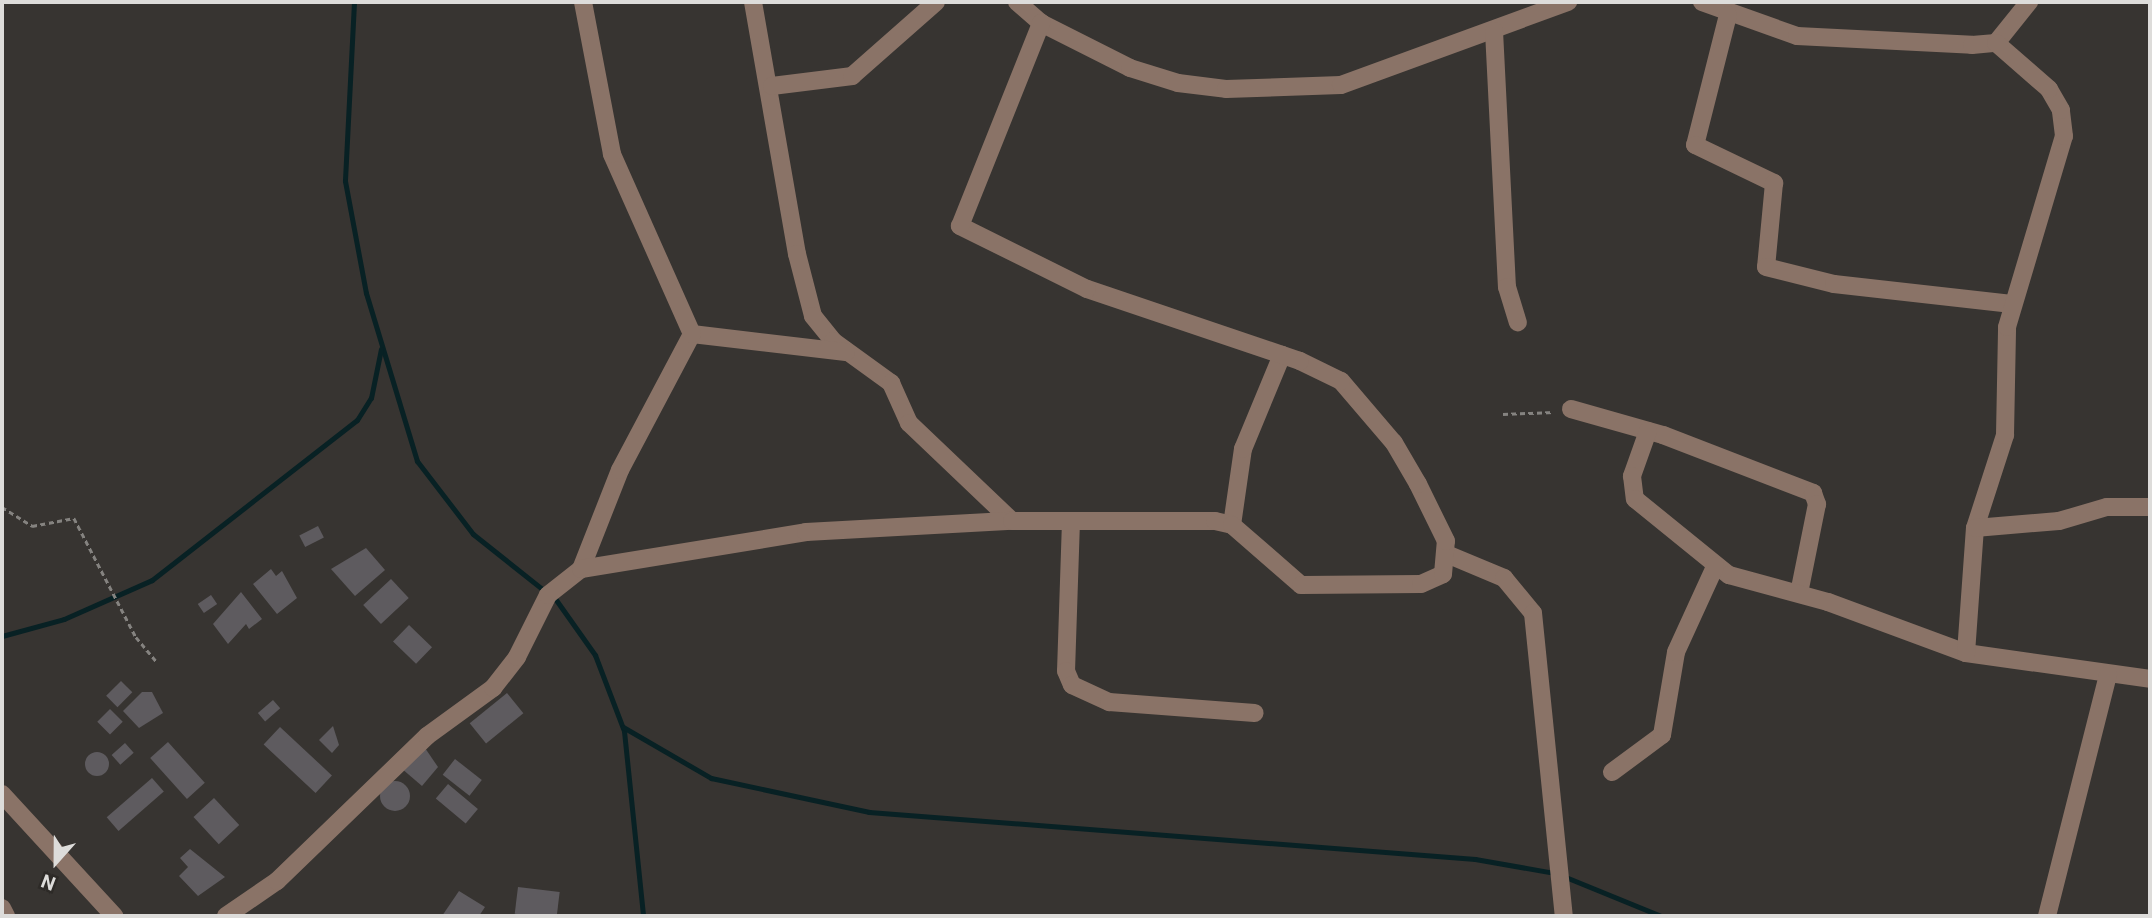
<!DOCTYPE html>
<html>
<head>
<meta charset="utf-8">
<style>
	body { margin:0 }
	#map { position:relative; width:2152px; height:918px; overflow:hidden; background:#373431; font-family:Roboto,sans-serif }
	div>[style] { position:absolute }
	.stream>* { height:5px; margin:-2.5px; padding:0 2.5px; transform-origin:2.5px; border-radius:2.5px; background:#082124 }
	.building>* { inset:0; background:#5e5b5f; transform-origin:0 0 }
	.round { border-radius:50% }
	.path>* { height:2.5px; margin-top:-1.25px; transform-origin:0; background:repeating-linear-gradient(90deg,#858380 0 5px,transparent 0 8.5px) }
	.minor>* { height:18px; margin:-9px; padding:0 9px; transform-origin:9px; border-radius:9px; background:#8a7367 }
	span { translate:-50% -50%; white-space:nowrap; text-align:center; line-height:1.15; -webkit-text-stroke:5px #2d2a27; paint-order:stroke }
	.frame { position:absolute; inset:0; border:4px solid #dddcda; pointer-events:none }
	.north { position:absolute; left:21px; top:827px; width:70px; height:70px; -webkit-text-stroke:5px #2d2a27; paint-order:stroke; rotate:201deg; font-size:19px; font-weight:700; line-height:28px; text-align:center; color:#dddcda }
	.north::after { content:''; display:block; margin:auto; width:24px; height:32px; background:#dddcda; clip-path:polygon(50% 0,100% 100%,50% 72%,0 100%) }
</style>
</head>
<body>
<div id="map">
	<div class="stream">
		<i style="left:354px;top:2px;width:179px;rotate:92.9deg"></i>
		<i style="left:345px;top:181px;width:114px;rotate:79.4deg"></i>
		<i style="left:366px;top:293px;width:176px;rotate:73.1deg"></i>
		<i style="left:417px;top:461px;width:92px;rotate:52.5deg"></i>
		<i style="left:473px;top:534px;width:93px;rotate:38.5deg"></i>
		<i style="left:554px;top:597px;width:71px;rotate:54.7deg"></i>
		<i style="left:595px;top:655px;width:81px;rotate:69.1deg"></i>
		<i style="left:624px;top:731px;width:186px;rotate:84.1deg"></i>
		<i style="left:2px;top:636px;width:64px;rotate:-15.3deg"></i>
		<i style="left:64px;top:619px;width:96px;rotate:-23.9deg"></i>
		<i style="left:152px;top:580px;width:260px;rotate:-38deg"></i>
		<i style="left:357px;top:420px;width:26px;rotate:-58deg"></i>
		<i style="left:371px;top:398px;width:50px;rotate:-78.5deg"></i>
		<i style="left:623px;top:727px;width:102px;rotate:30.1deg"></i>
		<i style="left:711px;top:778px;width:162px;rotate:12.1deg"></i>
		<i style="left:869px;top:812px;width:608px;rotate:4.43deg"></i>
		<i style="left:1475px;top:859px;width:80px;rotate:10deg"></i>
		<i style="left:1563px;top:876px;width:106px;rotate:22.2deg"></i>
	</div>
	<div class="building">
		<i style="left:318px;top:526px;width:13px;height:21px;rotate:63deg"></i>
		<i style="clip-path:polygon(366px 548px,385px 570px,355px 596px,331px 569px)"></i>
		<i style="clip-path:polygon(271px 569px,276px 576px,282px 571px,297px 598px,277px 614px,253px 584px)"></i>
		<i style="left:391px;top:579px;width:26px;height:38px;rotate:47deg"></i>
		<i style="clip-path:polygon(241px 592px,262px 619px,249px 629px,246px 624px,228px 644px,213px 624px)"></i>
		<i style="left:211px;top:595px;width:11px;height:16px;rotate:56deg"></i>
		<i style="left:409px;top:625px;width:32px;height:23px;rotate:44deg"></i>
		<i style="left:121px;top:681px;width:16px;height:21px;rotate:45deg"></i>
		<i style="clip-path:polygon(142px 692px,152px 692px,163px 713px,139px 728px,123px 711px)"></i>
		<i style="left:507px;top:693px;width:26px;height:48px;rotate:51deg"></i>
		<i style="left:273px;top:700px;width:11px;height:20px;rotate:49deg"></i>
		<i style="left:110px;top:709px;width:18px;height:18px;rotate:45deg"></i>
		<i style="clip-path:polygon(333px 726px,339px 745px,332px 753px,319px 740px)"></i>
		<i style="left:280px;top:727px;width:71px;height:24px;rotate:43deg"></i>
		<i style="left:168px;top:742px;width:55px;height:24px;rotate:48deg"></i>
		<i style="left:125px;top:743px;width:13px;height:18px;rotate:48deg"></i>
		<i style="clip-path:polygon(425px 748px,438px 767px,422px 786px,401px 768px)"></i>
		<i class="round" style="left:85px;top:752px;width:24px;height:24px"></i>
		<i style="left:455px;top:759px;width:34px;height:20px;rotate:38deg"></i>
		<i style="left:152px;top:778px;width:18px;height:60px;rotate:49deg"></i>
		<i class="round" style="left:380px;top:781px;width:30px;height:30px"></i>
		<i style="left:448px;top:784px;width:39px;height:19px;rotate:40deg"></i>
		<i style="left:214px;top:798px;width:37px;height:28px;rotate:47deg"></i>
		<i style="clip-path:polygon(190px 849px,225px 877px,198px 896px,179px 876px,188px 867px,180px 858px)"></i>
		<i style="left:518px;top:887px;width:42px;height:27px;rotate:7deg"></i>
		<i style="clip-path:polygon(459px 891px,485px 907px,479px 916px,442px 916px)"></i>
	</div>
	<div class="path">
		<i style="left:1503px;top:414px;width:51px;rotate:-2.2deg"></i>
		<i style="left:2px;top:507px;width:36px;rotate:32deg"></i>
		<i style="left:32px;top:526px;width:43px;rotate:-10.8deg"></i>
		<i style="left:74px;top:518px;width:134px;rotate:62.5deg"></i>
		<i style="left:136px;top:637px;width:33px;rotate:50deg"></i>
	</div>
	<div class="minor">
		<i style="left:753px;top:2px;width:256px;rotate:80.1deg"></i>
		<i style="left:797px;top:254px;width:64px;rotate:75.5deg"></i>
		<i style="left:813px;top:316px;width:32px;rotate:51deg"></i>
		<i style="left:833px;top:341px;width:72px;rotate:35.9deg"></i>
		<i style="left:891px;top:383px;width:44px;rotate:65.8deg"></i>
		<i style="left:909px;top:423px;width:142px;rotate:43.6deg"></i>
		<i style="left:1017px;top:2px;width:32px;rotate:41deg"></i>
		<i style="left:1041px;top:23px;width:100px;rotate:26.8deg"></i>
		<i style="left:1130px;top:68px;width:50px;rotate:17.4deg"></i>
		<i style="left:1178px;top:83px;width:48px;rotate:7.1deg"></i>
		<i style="left:1226px;top:89px;width:115px;rotate:-2deg"></i>
		<i style="left:1341px;top:85px;width:242px;rotate:-20.1deg"></i>
		<i style="left:1702px;top:2px;width:101px;rotate:19.7deg"></i>
		<i style="left:1797px;top:36px;width:175px;rotate:2.9deg"></i>
		<i style="left:1972px;top:45px;width:24px;rotate:-5deg"></i>
		<i style="left:1996px;top:43px;width:53px;rotate:-51.2deg"></i>
		<i style="left:1728px;top:15px;width:134px;rotate:104.2deg"></i>
		<i style="left:1695px;top:145px;width:88px;rotate:25.7deg"></i>
		<i style="left:1774px;top:183px;width:84px;rotate:95.4deg"></i>
		<i style="left:1766px;top:267px;width:70px;rotate:14deg"></i>
		<i style="left:1834px;top:284px;width:179px;rotate:6.4deg"></i>
		<i style="left:1494px;top:31px;width:256px;rotate:87.1deg"></i>
		<i style="left:1507px;top:287px;width:37px;rotate:73deg"></i>
		<i style="left:772px;top:86px;width:81px;rotate:-7.1deg"></i>
		<i style="left:852px;top:76px;width:112px;rotate:-41.4deg"></i>
		<i style="left:692px;top:334px;width:155px;rotate:6.7deg"></i>
		<i style="left:1571px;top:409px;width:96px;rotate:15.8deg"></i>
		<i style="left:1663px;top:435px;width:161px;rotate:21.1deg"></i>
		<i style="left:1813px;top:493px;width:12px;rotate:70deg"></i>
		<i style="left:1817px;top:504px;width:91px;rotate:101.4deg"></i>
		<i style="left:1648px;top:431px;width:48px;rotate:109.6deg"></i>
		<i style="left:1632px;top:476px;width:23px;rotate:83deg"></i>
		<i style="left:1635px;top:499px;width:121px;rotate:39deg"></i>
		<i style="left:1729px;top:575px;width:103px;rotate:15.3deg"></i>
		<i style="left:1828px;top:602px;width:147px;rotate:20.3deg"></i>
		<i style="left:1966px;top:653px;width:186px;rotate:8deg"></i>
		<i style="left:1071px;top:521px;width:150px;rotate:91.9deg"></i>
		<i style="left:1066px;top:671px;width:15px;rotate:67deg"></i>
		<i style="left:1072px;top:685px;width:41px;rotate:24.7deg"></i>
		<i style="left:1109px;top:702px;width:146px;rotate:4.3deg"></i>
		<i style="left:1232px;top:525px;width:77px;rotate:-81.8deg"></i>
		<i style="left:1243px;top:449px;width:102px;rotate:-67.5deg"></i>
		<i style="left:1975px;top:528px;width:98px;rotate:-72.1deg"></i>
		<i style="left:2005px;top:435px;width:108px;rotate:-88.9deg"></i>
		<i style="left:2007px;top:327px;width:199px;rotate:-73.4deg"></i>
		<i style="left:2064px;top:136px;width:26px;rotate:-97deg"></i>
		<i style="left:2061px;top:110px;width:24px;rotate:-120deg"></i>
		<i style="left:2049px;top:89px;width:70px;rotate:-139deg"></i>
		<i style="left:1449px;top:555px;width:60px;rotate:22.7deg"></i>
		<i style="left:1504px;top:578px;width:45px;rotate:50.4deg"></i>
		<i style="left:1533px;top:613px;width:305px;rotate:84.2deg"></i>
		<i style="left:581px;top:569px;width:106px;rotate:-68.5deg"></i>
		<i style="left:620px;top:470px;width:154px;rotate:-62.1deg"></i>
		<i style="left:692px;top:334px;width:197px;rotate:-114deg"></i>
		<i style="left:612px;top:154px;width:155px;rotate:-100.8deg"></i>
		<i style="left:1966px;top:653px;width:125px;rotate:-85.9deg"></i>
		<i style="left:1975px;top:528px;width:84px;rotate:-4.8deg"></i>
		<i style="left:2059px;top:521px;width:50px;rotate:-16.3deg"></i>
		<i style="left:2107px;top:507px;width:43px"></i>
		<i style="left:1612px;top:772px;width:62px;rotate:-36.5deg"></i>
		<i style="left:1662px;top:735px;width:84px;rotate:-80.4deg"></i>
		<i style="left:1676px;top:652px;width:94px;rotate:-65.4deg"></i>
		<i style="left:2px;top:794px;width:166px;rotate:47.4deg"></i>
		<i style="left:2px;top:908px;width:9px;rotate:63deg"></i>
		<i style="left:226px;top:916px;width:62px;rotate:-34.5deg"></i>
		<i style="left:277px;top:881px;width:209px;rotate:-44deg"></i>
		<i style="left:427px;top:736px;width:82px;rotate:-36deg"></i>
		<i style="left:493px;top:688px;width:39px;rotate:-52deg"></i>
		<i style="left:517px;top:657px;width:69px;rotate:-63.4deg"></i>
		<i style="left:548px;top:595px;width:42px;rotate:-38.2deg"></i>
		<i style="left:581px;top:569px;width:228px;rotate:-9.3deg"></i>
		<i style="left:806px;top:532px;width:206px;rotate:-3.1deg"></i>
		<i style="left:1012px;top:521px;width:203px"></i>
		<i style="left:1215px;top:521px;width:17px;rotate:13deg"></i>
		<i style="left:1232px;top:525px;width:91px;rotate:41deg"></i>
		<i style="left:1301px;top:585px;width:120px;rotate:-0.5deg"></i>
		<i style="left:1421px;top:584px;width:24px;rotate:-24deg"></i>
		<i style="left:1443px;top:574px;width:33px;rotate:-85deg"></i>
		<i style="left:1446px;top:541px;width:64px;rotate:-116.2deg"></i>
		<i style="left:1418px;top:484px;width:48px;rotate:-120.3deg"></i>
		<i style="left:1394px;top:443px;width:82px;rotate:-130.5deg"></i>
		<i style="left:1341px;top:381px;width:46px;rotate:-154deg"></i>
		<i style="left:1300px;top:361px;width:225px;rotate:-161.3deg"></i>
		<i style="left:1087px;top:289px;width:142px;rotate:-153.6deg"></i>
		<i style="left:960px;top:226px;width:219px;rotate:-68.2deg"></i>
		<i style="left:2047px;top:916px;width:249px;rotate:-75.8deg"></i>
	</div>
	<div class="frame"></div>
	<div class="north">N</div>
</div>
</body>
</html>
